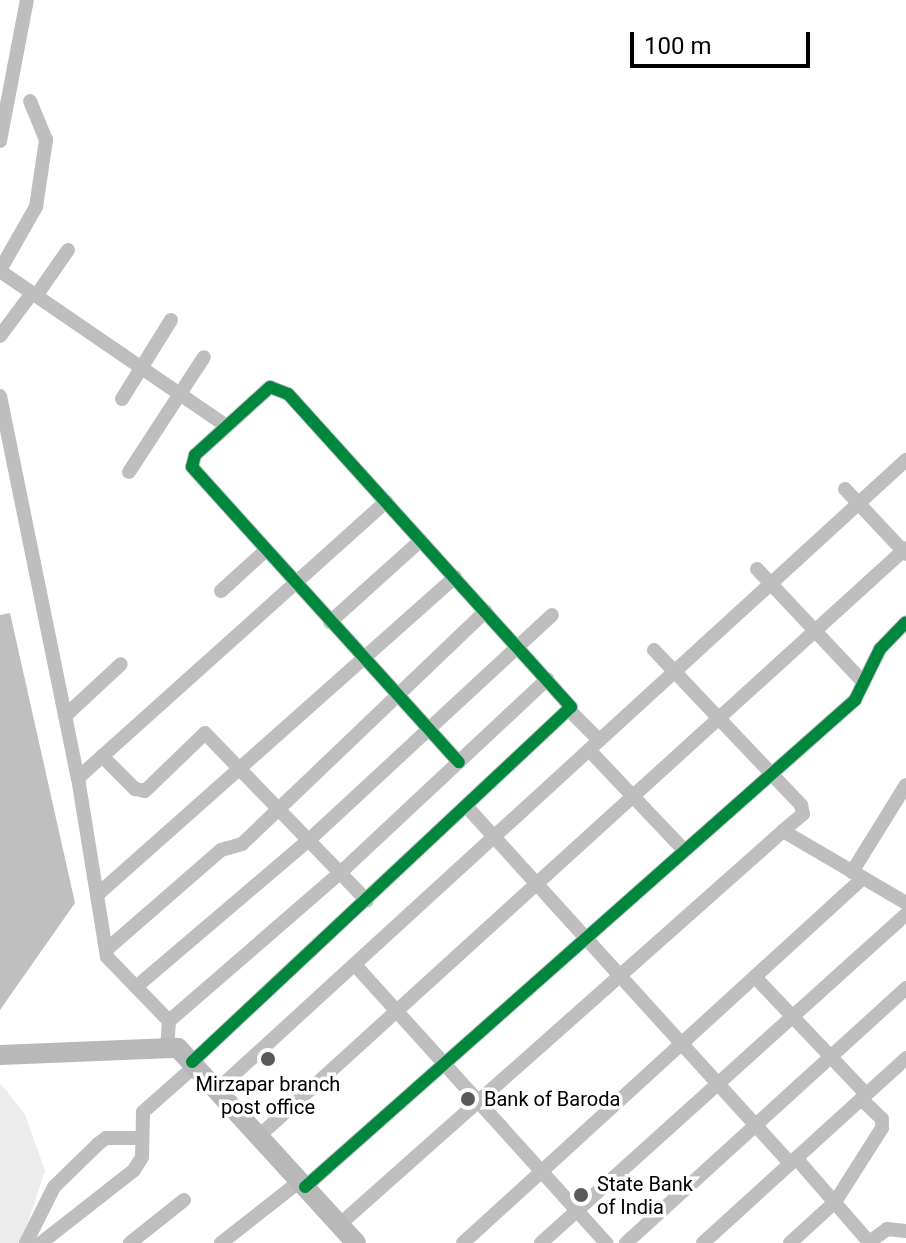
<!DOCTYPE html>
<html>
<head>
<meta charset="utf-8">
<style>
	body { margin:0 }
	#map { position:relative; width:906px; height:1243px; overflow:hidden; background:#fff; font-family:Roboto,sans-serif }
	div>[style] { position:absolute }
	.green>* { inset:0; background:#ececec }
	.water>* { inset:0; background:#bfbfbf }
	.street>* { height:14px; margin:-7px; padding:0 7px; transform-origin:7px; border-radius:7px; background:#bebebe }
	.secondary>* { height:20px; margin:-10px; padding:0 10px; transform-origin:10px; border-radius:10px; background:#b8b8b8 }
	.cycleway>* { height:12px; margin:-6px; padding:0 6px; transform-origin:6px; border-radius:6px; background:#00873e }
	.dots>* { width:22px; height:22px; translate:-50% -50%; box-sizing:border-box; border:4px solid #fff; border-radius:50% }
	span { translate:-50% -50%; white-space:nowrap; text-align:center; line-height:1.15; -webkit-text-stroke:7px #fff; paint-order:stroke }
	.poi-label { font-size:20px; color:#000 }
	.left { translate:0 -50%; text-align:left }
	.scale { position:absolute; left:630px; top:32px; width:180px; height:36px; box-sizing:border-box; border:4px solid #000; border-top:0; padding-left:10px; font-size:24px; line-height:28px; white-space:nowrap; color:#000; -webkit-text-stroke:6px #fff; paint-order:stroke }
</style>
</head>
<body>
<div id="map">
	<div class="green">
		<i style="clip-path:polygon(0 1083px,25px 1114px,45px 1171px,21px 1243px,0 1243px)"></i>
	</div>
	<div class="water">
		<i style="clip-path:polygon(10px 613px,75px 903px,0 1010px,0 615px)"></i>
	</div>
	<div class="street">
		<i style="left:0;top:141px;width:144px;rotate:-79.2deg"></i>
		<i style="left:0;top:270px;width:73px;rotate:-60.3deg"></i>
		<i style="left:36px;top:207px;width:68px;rotate:-81.5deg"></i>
		<i style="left:46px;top:140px;width:42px;rotate:-112.3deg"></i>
		<i style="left:0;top:271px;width:274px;rotate:34.4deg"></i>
		<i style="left:36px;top:296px;width:56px;rotate:-55.2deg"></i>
		<i style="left:0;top:336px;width:54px;rotate:-53.3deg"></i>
		<i style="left:0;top:396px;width:390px;rotate:78.5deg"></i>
		<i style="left:78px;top:778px;width:181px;rotate:80.8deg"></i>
		<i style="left:107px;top:957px;width:89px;rotate:45.9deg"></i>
		<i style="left:169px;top:1021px;width:26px;rotate:94deg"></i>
		<i style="left:122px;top:399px;width:93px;rotate:-58.2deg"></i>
		<i style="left:129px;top:472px;width:137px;rotate:-56.9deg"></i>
		<i style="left:845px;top:489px;width:89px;rotate:46.8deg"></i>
		<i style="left:757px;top:569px;width:156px;rotate:46.8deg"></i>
		<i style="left:221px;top:591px;width:61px;rotate:-42.3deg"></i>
		<i style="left:330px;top:622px;width:122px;rotate:-42deg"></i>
		<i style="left:654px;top:650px;width:214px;rotate:46.5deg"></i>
		<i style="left:801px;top:805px;width:9px;rotate:77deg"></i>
		<i style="left:803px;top:814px;width:26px;rotate:140deg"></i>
		<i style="left:570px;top:711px;width:41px;rotate:45deg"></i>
		<i style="left:65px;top:716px;width:76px;rotate:-42.9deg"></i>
		<i style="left:589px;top:750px;width:138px;rotate:46.5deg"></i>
		<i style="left:102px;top:756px;width:47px;rotate:45deg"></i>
		<i style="left:135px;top:789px;width:10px;rotate:11deg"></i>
		<i style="left:145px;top:791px;width:83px;rotate:-44deg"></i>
		<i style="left:205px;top:733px;width:233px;rotate:46deg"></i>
		<i style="left:78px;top:778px;width:414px;rotate:-41.9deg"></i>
		<i style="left:467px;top:807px;width:481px;rotate:47.8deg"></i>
		<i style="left:852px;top:872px;width:102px;rotate:-58.2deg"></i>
		<i style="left:97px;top:895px;width:479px;rotate:-41.6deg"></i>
		<i style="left:106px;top:950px;width:152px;rotate:-41deg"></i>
		<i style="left:221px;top:850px;width:22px;rotate:-16deg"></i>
		<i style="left:242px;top:844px;width:337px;rotate:-43.7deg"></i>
		<i style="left:355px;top:965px;width:375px;rotate:47.9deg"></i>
		<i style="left:755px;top:977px;width:161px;rotate:46.5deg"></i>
		<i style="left:136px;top:987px;width:227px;rotate:-40.4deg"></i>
		<i style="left:309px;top:840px;width:331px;rotate:-42.8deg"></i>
		<i style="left:169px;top:1021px;width:226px;rotate:-40.9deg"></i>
		<i style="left:340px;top:873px;width:284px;rotate:-43.1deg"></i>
		<i style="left:192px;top:1062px;width:519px;rotate:-43.13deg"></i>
		<i style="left:571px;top:707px;width:422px;rotate:-132.1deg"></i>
		<i style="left:288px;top:394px;width:19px;rotate:-159deg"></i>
		<i style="left:270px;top:387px;width:101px;rotate:137.8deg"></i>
		<i style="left:195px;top:455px;width:12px;rotate:104deg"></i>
		<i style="left:192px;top:467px;width:398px;rotate:47.9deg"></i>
		<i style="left:217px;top:1090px;width:934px;rotate:-42.44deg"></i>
		<i style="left:259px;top:1136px;width:874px;rotate:-42.26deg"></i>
		<i style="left:796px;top:1158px;width:111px;rotate:49deg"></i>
		<i style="left:305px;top:1187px;width:735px;rotate:-41.52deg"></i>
		<i style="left:855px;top:700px;width:57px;rotate:-63.9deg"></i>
		<i style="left:880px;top:649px;width:37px;rotate:-46deg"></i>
		<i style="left:339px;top:1225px;width:594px;rotate:-41.59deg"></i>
		<i style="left:783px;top:831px;width:143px;rotate:30.3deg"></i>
		<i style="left:26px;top:1243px;width:63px;rotate:-63.4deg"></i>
		<i style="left:54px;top:1187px;width:62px;rotate:-44.3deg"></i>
		<i style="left:98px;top:1144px;width:10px;rotate:-37deg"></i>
		<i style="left:106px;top:1138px;width:36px"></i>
		<i style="left:41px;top:1243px;width:118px;rotate:-38.1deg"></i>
		<i style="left:134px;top:1170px;width:15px;rotate:-58deg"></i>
		<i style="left:142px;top:1157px;width:45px;rotate:-88.7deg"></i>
		<i style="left:143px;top:1112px;width:69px;rotate:-41.5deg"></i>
		<i style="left:130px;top:1243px;width:69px;rotate:-38.5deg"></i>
		<i style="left:221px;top:1243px;width:100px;rotate:-38.1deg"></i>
		<i style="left:463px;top:1243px;width:542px;rotate:-42.38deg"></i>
		<i style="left:541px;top:1243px;width:491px;rotate:-42deg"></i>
		<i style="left:626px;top:1243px;width:379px;rotate:-42.3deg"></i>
		<i style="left:703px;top:1243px;width:275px;rotate:-42.3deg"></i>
		<i style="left:790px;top:1243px;width:61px;rotate:-42.3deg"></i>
		<i style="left:835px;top:1202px;width:88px;rotate:-57.6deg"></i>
		<i style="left:882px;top:1128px;width:9px;rotate:-90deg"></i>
		<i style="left:882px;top:1119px;width:29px;rotate:-136deg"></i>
		<i style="left:868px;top:1243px;width:24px;rotate:-36deg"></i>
		<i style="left:887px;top:1229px;width:19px;rotate:6deg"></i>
	</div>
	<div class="secondary">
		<i style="left:0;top:1055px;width:178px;rotate:-2.3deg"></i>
		<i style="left:178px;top:1048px;width:264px;rotate:47.6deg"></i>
	</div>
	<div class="cycleway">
		<i style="left:192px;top:1062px;width:519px;rotate:-43.13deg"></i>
		<i style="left:571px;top:707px;width:422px;rotate:-132.1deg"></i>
		<i style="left:288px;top:394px;width:19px;rotate:-159deg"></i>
		<i style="left:270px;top:387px;width:101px;rotate:137.8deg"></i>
		<i style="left:195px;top:455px;width:12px;rotate:104deg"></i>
		<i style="left:192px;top:467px;width:398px;rotate:47.9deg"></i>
		<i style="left:305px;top:1187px;width:735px;rotate:-41.52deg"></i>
		<i style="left:855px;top:700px;width:57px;rotate:-63.9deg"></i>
		<i style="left:880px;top:649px;width:37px;rotate:-46deg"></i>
	</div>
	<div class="dots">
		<i style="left:268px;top:1059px;background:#595959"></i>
		<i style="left:468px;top:1099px;background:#595959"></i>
		<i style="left:581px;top:1195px;background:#595959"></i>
	</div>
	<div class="poi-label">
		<span style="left:268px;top:1096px">Mirzapar branch<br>post office</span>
		<span class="left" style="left:484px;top:1099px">Bank of Baroda</span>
		<span class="left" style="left:597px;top:1196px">State Bank<br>of India</span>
	</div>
	<div class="scale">100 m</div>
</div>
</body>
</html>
